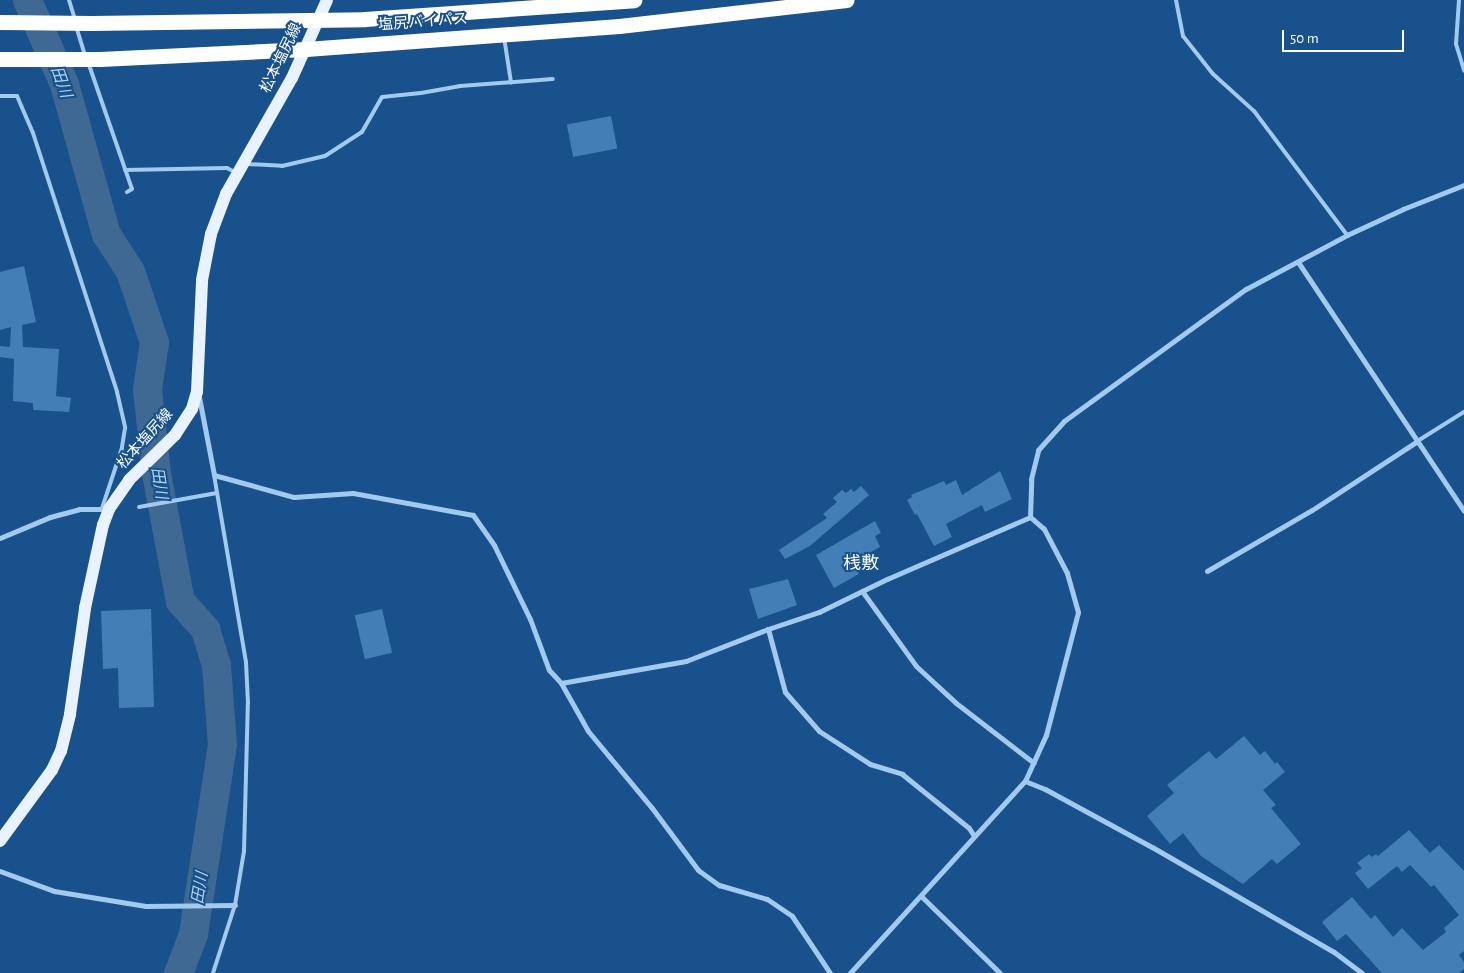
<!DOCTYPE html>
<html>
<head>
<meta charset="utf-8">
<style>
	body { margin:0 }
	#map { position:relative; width:1464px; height:973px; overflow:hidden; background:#18518b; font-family:"Alegreya Sans","Noto Sans JP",sans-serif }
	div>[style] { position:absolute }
	.river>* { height:29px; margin:-14.5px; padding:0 14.5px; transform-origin:14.5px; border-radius:14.5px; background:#3f6993 }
	.building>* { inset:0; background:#447eb6; transform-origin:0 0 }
	.lane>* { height:4px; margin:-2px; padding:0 2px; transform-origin:2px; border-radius:2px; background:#a2c9ee }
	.street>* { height:5px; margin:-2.5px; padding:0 2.5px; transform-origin:2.5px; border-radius:2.5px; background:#a2c9ee }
	.primary>* { height:12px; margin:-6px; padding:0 6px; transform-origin:6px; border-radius:6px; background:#e9f3ff }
	.highway>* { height:15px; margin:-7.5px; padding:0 7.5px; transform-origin:7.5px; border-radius:7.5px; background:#fff }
	.highway-bridge>* { height:15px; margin:-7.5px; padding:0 7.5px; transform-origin:7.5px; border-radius:7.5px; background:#fff }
	span { translate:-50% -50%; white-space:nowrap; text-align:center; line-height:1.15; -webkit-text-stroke:4px #18518b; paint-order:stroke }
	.street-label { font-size:15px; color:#fff }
	.water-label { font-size:16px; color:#aed3f6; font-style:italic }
	.quarter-label { font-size:18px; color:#fff }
	.scale { position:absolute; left:1282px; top:30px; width:122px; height:22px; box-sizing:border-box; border:2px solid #fff; border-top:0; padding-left:6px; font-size:15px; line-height:18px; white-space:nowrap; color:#fff; -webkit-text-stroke:4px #18518b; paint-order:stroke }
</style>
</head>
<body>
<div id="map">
	<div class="river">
		<i style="left:27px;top:0;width:92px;rotate:66.2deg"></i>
		<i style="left:64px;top:84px;width:156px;rotate:74.4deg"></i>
		<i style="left:106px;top:234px;width:44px;rotate:57deg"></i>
		<i style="left:130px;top:271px;width:75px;rotate:71.3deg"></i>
		<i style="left:154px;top:342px;width:48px;rotate:98.5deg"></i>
		<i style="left:147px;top:389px;width:84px;rotate:83.9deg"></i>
		<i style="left:156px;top:473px;width:130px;rotate:79.4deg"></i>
		<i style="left:180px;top:601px;width:38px;rotate:48deg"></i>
		<i style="left:205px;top:629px;width:38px;rotate:73deg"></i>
		<i style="left:216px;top:665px;width:79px;rotate:85.7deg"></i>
		<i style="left:222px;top:744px;width:192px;rotate:98.7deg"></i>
		<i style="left:193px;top:934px;width:42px;rotate:111deg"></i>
	</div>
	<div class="building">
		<i style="left:611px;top:116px;width:33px;height:45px;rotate:79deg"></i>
		<i style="clip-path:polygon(24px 266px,36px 322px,22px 325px,23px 347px,59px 349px,56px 396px,71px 398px,69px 412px,33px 410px,33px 403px,13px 401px,14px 359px,0 357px,0 346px,10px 347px,11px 327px,0 330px,0 272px)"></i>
		<i style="clip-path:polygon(1000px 471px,1012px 499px,985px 512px,982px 505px,946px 524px,952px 537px,934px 546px,917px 514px,915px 515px,907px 500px,912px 497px,911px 495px,944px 481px,946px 485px,956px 480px,962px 495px)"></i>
		<i style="clip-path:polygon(861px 486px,869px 495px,810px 546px,785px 559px,779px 550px,827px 518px,823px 514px,837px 502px,833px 498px,842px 490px,846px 493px,851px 489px,854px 492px)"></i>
		<i style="clip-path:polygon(875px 521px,881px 533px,875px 536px,880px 547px,852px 563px,859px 574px,834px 588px,816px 555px)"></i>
		<i style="clip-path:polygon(788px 579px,797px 605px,758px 619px,749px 589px)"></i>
		<i style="clip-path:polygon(151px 609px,154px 707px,119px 708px,118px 668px,103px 669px,101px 611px)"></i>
		<i style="left:382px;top:609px;width:45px;height:28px;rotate:77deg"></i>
		<i style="clip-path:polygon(1244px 736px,1260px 755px,1265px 751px,1275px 764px,1277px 762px,1285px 772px,1263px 790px,1276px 805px,1271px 808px,1301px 844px,1277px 864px,1272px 859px,1243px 884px,1201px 856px,1183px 833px,1170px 844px,1147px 816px,1174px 793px,1167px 785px,1209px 751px,1216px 759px)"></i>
		<i style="clip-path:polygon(1409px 830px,1430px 853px,1439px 845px,1464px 871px,1464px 951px,1459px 955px,1464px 962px,1464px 969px,1459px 973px,1382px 973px,1346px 934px,1337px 941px,1322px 922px,1352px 897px,1371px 919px,1375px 915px,1393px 937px,1402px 928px,1423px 950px,1446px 932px,1444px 928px,1459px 915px,1434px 885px,1431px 887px,1410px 865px,1402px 872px,1397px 866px,1368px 889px,1355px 873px,1362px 868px,1357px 863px,1369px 854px,1372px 857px,1376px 854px,1378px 856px)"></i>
	</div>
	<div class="lane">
		<i style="left:69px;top:0;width:21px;rotate:73deg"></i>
		<i style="left:1176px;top:0;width:37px;rotate:79deg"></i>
		<i style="left:1183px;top:36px;width:48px;rotate:51.7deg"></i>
		<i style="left:1213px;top:74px;width:55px;rotate:42.1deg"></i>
		<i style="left:1254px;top:111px;width:155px;rotate:53.1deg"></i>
		<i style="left:1459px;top:0;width:44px;rotate:93.9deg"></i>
		<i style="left:1456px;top:44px;width:28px;rotate:73deg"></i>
		<i style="left:76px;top:26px;width:31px;rotate:73deg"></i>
		<i style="left:504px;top:37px;width:46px;rotate:81.2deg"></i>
		<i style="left:88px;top:62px;width:134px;rotate:70.9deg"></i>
		<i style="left:132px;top:189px;width:6px;rotate:149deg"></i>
		<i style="left:0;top:96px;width:17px"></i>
		<i style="left:17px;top:96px;width:40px;rotate:66.6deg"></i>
		<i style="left:33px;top:133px;width:272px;rotate:72deg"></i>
		<i style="left:117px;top:392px;width:37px;rotate:77deg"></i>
		<i style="left:125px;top:428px;width:20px;rotate:99deg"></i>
		<i style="left:122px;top:448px;width:63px;rotate:108.4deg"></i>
		<i style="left:247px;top:164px;width:35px;rotate:3deg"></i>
		<i style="left:282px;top:166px;width:44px;rotate:-13.1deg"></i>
		<i style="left:325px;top:156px;width:44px;rotate:-33deg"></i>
		<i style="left:362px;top:132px;width:40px;rotate:-60.3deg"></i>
		<i style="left:382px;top:97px;width:39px;rotate:-6deg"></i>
		<i style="left:421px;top:93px;width:40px;rotate:-10deg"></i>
		<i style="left:460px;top:86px;width:93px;rotate:-4.3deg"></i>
		<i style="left:125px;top:170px;width:102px;rotate:-1.1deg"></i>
		<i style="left:227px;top:168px;width:11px;rotate:27deg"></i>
		<i style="left:1416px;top:442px;width:57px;rotate:-32deg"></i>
		<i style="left:139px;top:507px;width:79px;rotate:-10.2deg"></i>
		<i style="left:213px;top:973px;width:71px;rotate:-72.1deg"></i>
		<i style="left:235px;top:905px;width:55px;rotate:-80.5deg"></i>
		<i style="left:244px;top:851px;width:148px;rotate:-88.5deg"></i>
		<i style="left:248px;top:703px;width:41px;rotate:-92.8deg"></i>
		<i style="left:246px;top:662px;width:190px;rotate:-99.7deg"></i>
	</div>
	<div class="street">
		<i style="left:1298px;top:262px;width:299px;rotate:56.3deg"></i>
		<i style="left:199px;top:397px;width:79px;rotate:79.1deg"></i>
		<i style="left:214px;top:475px;width:83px;rotate:15.4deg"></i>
		<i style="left:294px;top:497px;width:59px;rotate:-3.9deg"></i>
		<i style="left:353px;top:493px;width:122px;rotate:10.4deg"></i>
		<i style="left:473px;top:515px;width:37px;rotate:55deg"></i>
		<i style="left:494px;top:545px;width:82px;rotate:64.1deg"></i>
		<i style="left:530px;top:619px;width:54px;rotate:69.6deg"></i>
		<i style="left:549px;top:670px;width:18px;rotate:47deg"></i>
		<i style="left:561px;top:683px;width:55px;rotate:60.6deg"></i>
		<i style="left:588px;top:731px;width:100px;rotate:50.3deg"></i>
		<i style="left:652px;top:808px;width:77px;rotate:53.4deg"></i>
		<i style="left:698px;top:870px;width:26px;rotate:36deg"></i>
		<i style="left:719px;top:885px;width:50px;rotate:16.3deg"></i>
		<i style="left:767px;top:899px;width:30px;rotate:34deg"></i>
		<i style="left:792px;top:916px;width:69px;rotate:56.3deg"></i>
		<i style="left:1030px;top:517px;width:38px;rotate:-88deg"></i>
		<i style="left:1031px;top:479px;width:30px;rotate:-76deg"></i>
		<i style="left:1038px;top:450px;width:39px;rotate:-48deg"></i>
		<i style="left:1064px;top:421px;width:225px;rotate:-36deg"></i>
		<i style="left:1246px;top:289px;width:115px;rotate:-28.1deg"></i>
		<i style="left:1347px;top:235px;width:62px;rotate:-24.9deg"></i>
		<i style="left:1403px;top:209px;width:66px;rotate:-21.5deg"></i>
		<i style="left:0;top:538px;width:54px;rotate:-22.8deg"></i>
		<i style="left:50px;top:517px;width:30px;rotate:-15deg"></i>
		<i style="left:79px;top:509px;width:30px"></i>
		<i style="left:1207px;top:571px;width:121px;rotate:-30.2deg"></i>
		<i style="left:1312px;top:510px;width:124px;rotate:-33.2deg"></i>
		<i style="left:862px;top:591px;width:92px;rotate:54.2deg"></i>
		<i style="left:916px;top:666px;width:54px;rotate:42.8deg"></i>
		<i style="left:956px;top:703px;width:98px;rotate:37.6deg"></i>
		<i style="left:768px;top:629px;width:65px;rotate:74.9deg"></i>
		<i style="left:785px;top:692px;width:52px;rotate:48.9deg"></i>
		<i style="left:819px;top:731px;width:61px;rotate:32.9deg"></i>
		<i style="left:870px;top:764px;width:34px;rotate:17deg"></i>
		<i style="left:902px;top:774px;width:86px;rotate:38.9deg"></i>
		<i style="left:969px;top:828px;width:9px;rotate:58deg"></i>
		<i style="left:561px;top:683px;width:127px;rotate:-10deg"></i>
		<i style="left:686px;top:661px;width:88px;rotate:-21.3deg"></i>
		<i style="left:768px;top:629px;width:54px;rotate:-18.4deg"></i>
		<i style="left:819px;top:612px;width:76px;rotate:-25.9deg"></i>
		<i style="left:887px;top:579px;width:156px;rotate:-23.4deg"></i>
		<i style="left:1025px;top:781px;width:22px;rotate:22deg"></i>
		<i style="left:1045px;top:789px;width:122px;rotate:28.5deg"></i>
		<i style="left:1152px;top:847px;width:210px;rotate:30deg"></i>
		<i style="left:1334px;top:952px;width:35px;rotate:37deg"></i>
		<i style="left:0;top:871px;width:58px;rotate:20.3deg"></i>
		<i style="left:54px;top:891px;width:93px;rotate:9.3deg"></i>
		<i style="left:146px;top:906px;width:89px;rotate:-0.6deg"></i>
		<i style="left:921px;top:896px;width:110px;rotate:44.3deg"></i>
		<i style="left:850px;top:973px;width:260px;rotate:-47.7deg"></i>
		<i style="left:1025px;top:781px;width:51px;rotate:-65.5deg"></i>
		<i style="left:1046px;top:735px;width:127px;rotate:-75.4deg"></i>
		<i style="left:1078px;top:612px;width:41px;rotate:-105.8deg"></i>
		<i style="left:1067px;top:573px;width:50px;rotate:-117.6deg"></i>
		<i style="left:1044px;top:529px;width:18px;rotate:-139deg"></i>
	</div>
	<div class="primary">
		<i style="left:0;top:841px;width:88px;rotate:-53.8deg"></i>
		<i style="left:52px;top:770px;width:21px;rotate:-65deg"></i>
		<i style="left:61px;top:751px;width:38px;rotate:-76deg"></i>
		<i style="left:70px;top:714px;width:107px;rotate:-81.9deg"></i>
		<i style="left:85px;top:608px;width:85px;rotate:-77.8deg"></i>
		<i style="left:103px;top:525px;width:17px;rotate:-69deg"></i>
		<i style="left:109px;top:509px;width:35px;rotate:-55deg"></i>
		<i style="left:129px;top:480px;width:64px;rotate:-44.4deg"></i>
		<i style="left:175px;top:435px;width:31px;rotate:-57deg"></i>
		<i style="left:192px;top:409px;width:18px;rotate:-74deg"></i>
		<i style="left:197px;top:392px;width:112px;rotate:-87.4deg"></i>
		<i style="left:202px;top:280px;width:47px;rotate:-78.9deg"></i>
		<i style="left:211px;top:234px;width:43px;rotate:-69.4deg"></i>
		<i style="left:226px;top:194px;width:133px;rotate:-60.4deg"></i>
		<i style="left:292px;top:78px;width:85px;rotate:-65.8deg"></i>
	</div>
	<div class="highway">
		<i style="left:91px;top:23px;width:274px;rotate:-0.8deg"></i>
		<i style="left:365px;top:19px;width:270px;rotate:-4deg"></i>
		<i style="left:100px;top:59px;width:206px;rotate:-2.8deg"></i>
		<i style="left:306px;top:49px;width:314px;rotate:-4.2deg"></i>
		<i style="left:619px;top:26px;width:229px;rotate:-6.5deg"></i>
	</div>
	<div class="highway-bridge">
		<i style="left:0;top:22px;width:91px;rotate:0.6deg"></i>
		<i style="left:0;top:59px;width:100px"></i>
	</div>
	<div class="street-label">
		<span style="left:423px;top:22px;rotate:-4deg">塩尻バイパス</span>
		<span style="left:281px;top:58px;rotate:-64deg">松本塩尻線</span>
		<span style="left:145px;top:439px;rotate:-48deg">松本塩尻線</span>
	</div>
	<div class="water-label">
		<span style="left:61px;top:82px;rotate:70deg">田川</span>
		<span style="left:159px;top:483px;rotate:81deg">田川</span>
		<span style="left:200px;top:888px;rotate:-81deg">田川</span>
	</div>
	<div class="quarter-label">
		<span style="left:861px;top:564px">桟敷</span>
	</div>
	<div class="scale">50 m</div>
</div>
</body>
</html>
